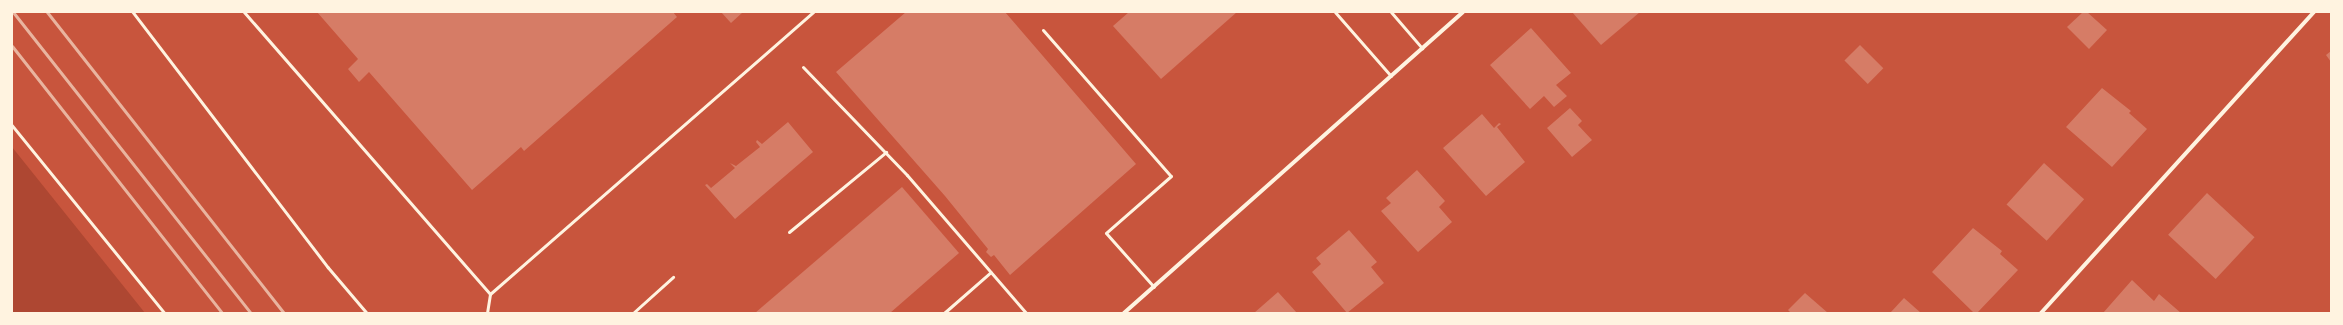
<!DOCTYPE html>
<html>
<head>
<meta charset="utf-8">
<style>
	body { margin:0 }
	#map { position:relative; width:2343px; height:325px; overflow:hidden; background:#c8553d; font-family:"Nunito Sans",sans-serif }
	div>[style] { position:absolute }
	.green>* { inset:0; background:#ae4732 }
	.building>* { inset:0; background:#d67c66; transform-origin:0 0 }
	.path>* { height:2.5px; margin:-1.25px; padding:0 1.25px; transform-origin:1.25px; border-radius:1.25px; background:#fff3e0 }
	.service>* { height:3px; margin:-1.5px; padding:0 1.5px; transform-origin:1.5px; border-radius:1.5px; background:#fff3e0 }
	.minor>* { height:4px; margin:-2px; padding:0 2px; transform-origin:2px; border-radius:2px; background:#fff3e0 }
	.rail>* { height:3px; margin:-1.5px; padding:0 1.5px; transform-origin:1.5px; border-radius:1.5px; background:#e9b49f }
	span { translate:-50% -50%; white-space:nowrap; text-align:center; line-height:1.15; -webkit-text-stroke:4px #fff3e0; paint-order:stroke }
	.frame { position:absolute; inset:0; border:13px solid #fff3e0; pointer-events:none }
</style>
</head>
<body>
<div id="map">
	<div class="green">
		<i style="clip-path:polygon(12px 147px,145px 313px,12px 313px)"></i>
	</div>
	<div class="building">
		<i style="clip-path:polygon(317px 12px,673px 12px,677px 17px,524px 151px,521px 147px,472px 190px,369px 72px,359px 82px,348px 69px,358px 59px)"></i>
		<i style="clip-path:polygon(721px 12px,743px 12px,731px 23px)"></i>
		<i style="clip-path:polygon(906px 12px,1005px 12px,1136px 164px,1010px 275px,994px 255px,991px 257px,986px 252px,988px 249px,945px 196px,836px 72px)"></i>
		<i style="clip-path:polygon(1129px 12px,1237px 12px,1161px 79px,1113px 26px)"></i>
		<i style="clip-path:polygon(1572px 12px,1640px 12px,1601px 45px)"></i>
		<i style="clip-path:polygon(2083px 12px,2087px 12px,2107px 30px,2089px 49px,2067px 27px)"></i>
		<i style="clip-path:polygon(1531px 28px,1571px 73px,1556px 85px,1567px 96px,1554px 107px,1544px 96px,1530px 109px,1490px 65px)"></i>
		<i style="left:1860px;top:45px;width:33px;height:22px;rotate:45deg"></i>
		<i style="clip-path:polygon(2331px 51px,2331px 62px,2326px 55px)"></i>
		<i style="clip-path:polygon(2102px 88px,2131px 111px,2129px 113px,2147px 129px,2112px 167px,2066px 127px)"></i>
		<i style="clip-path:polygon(1570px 108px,1582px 121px,1578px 125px,1592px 140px,1572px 157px,1547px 128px)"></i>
		<i style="clip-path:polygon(1482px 114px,1494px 128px,1499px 123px,1501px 124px,1497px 127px,1525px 162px,1486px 196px,1443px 148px)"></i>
		<i style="clip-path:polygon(788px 122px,813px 152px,735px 219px,705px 185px,707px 184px,711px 188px,735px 168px,730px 163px,736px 166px,760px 147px,756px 142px,757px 140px,762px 144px)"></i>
		<i style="left:2044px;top:163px;width:54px;height:56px;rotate:42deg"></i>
		<i style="clip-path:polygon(1417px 170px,1445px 201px,1439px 207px,1452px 222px,1418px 252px,1381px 211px,1391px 203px,1386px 198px)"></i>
		<i style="clip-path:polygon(902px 187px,959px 253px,890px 313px,755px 313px)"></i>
		<i style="left:2207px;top:193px;width:65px;height:57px;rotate:43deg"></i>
		<i style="clip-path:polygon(1973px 228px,2002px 251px,2000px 254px,2018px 270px,1977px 313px,1974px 313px,1932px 272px)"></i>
		<i style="clip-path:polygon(1349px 230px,1377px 262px,1371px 267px,1384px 283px,1347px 313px,1312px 272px,1321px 264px,1316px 258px)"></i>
		<i style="clip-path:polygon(2132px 280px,2154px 301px,2159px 294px,2181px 313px,2103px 313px)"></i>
		<i style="clip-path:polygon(1278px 292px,1297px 313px,1254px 313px)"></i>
		<i style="clip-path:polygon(1805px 293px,1828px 313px,1791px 313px,1788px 310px)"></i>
		<i style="clip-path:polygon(1904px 298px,1921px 313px,1890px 313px)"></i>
	</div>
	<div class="path">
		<i style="left:133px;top:12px;width:321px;rotate:52.6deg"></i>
		<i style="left:328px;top:267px;width:60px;rotate:49.7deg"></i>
		<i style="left:12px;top:125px;width:242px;rotate:50.9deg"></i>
	</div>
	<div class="service">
		<i style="left:244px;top:12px;width:374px;rotate:48.9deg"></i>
		<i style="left:490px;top:294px;width:429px;rotate:-41.1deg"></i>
		<i style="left:1335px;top:12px;width:85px;rotate:48.8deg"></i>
		<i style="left:1391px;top:12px;width:48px;rotate:49.3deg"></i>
		<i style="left:1043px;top:30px;width:194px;rotate:48.8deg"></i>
		<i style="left:1171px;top:176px;width:86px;rotate:138.8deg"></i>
		<i style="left:1106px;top:233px;width:72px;rotate:48.4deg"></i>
		<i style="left:803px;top:67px;width:150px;rotate:46.1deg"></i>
		<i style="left:907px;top:175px;width:182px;rotate:49.2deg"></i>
		<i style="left:789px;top:232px;width:126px;rotate:-39.5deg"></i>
		<i style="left:487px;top:313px;width:19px;rotate:-81deg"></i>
		<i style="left:633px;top:313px;width:54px;rotate:-42deg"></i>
		<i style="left:944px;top:313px;width:62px;rotate:-41.1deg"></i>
	</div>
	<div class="minor">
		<i style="left:1124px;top:313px;width:453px;rotate:-41.6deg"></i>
		<i style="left:2041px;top:313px;width:406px;rotate:-47.8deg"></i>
	</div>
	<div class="rail">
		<i style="left:13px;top:12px;width:384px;rotate:51.7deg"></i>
		<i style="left:47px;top:12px;width:383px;rotate:51.8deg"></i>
		<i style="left:12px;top:46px;width:340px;rotate:51.8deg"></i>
	</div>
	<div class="frame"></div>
</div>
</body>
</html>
